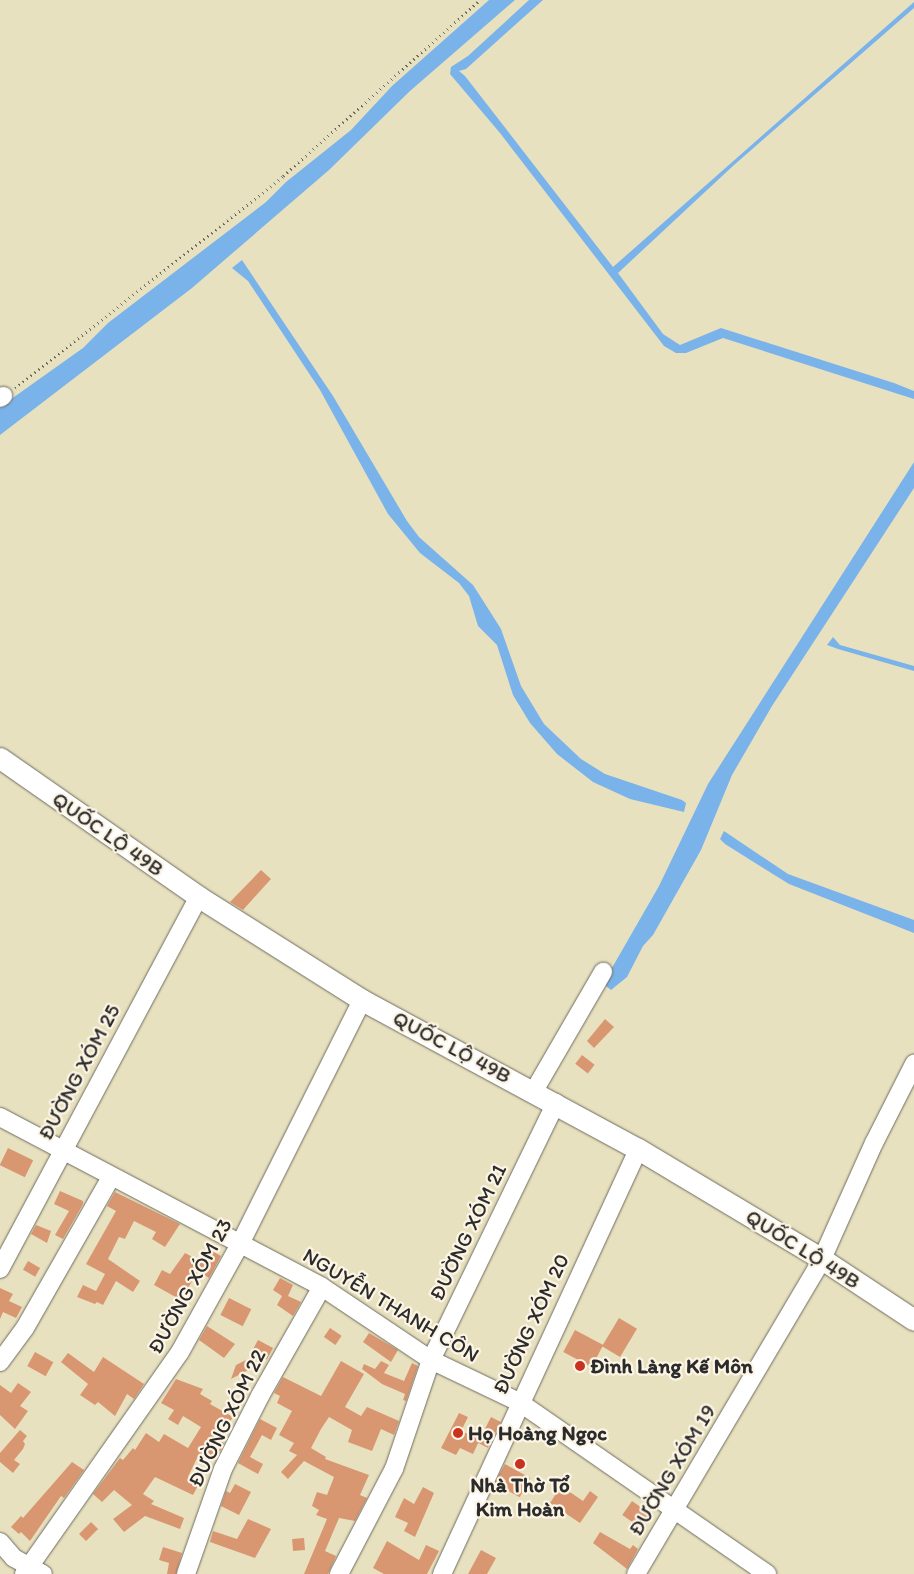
<!DOCTYPE html>
<html>
<head>
<meta charset="utf-8">
<style>
	body { margin:0 }
	#map { position:relative; width:914px; height:1574px; overflow:hidden; background:#e8e1bf; font-family:Itim,sans-serif }
	div>[style] { position:absolute }
	.water>* { inset:0; background:#7ab3ea }
	.building>* { inset:0; background:#d99771; transform-origin:0 0 }
	.path>* { height:2.5px; margin-top:-1.25px; transform-origin:0; background:repeating-linear-gradient(90deg,#6d6b5f 0 1px,transparent 0 5px) }
	.roads { filter:drop-shadow(0 0 1px #6d6b5f) drop-shadow(0 0 1px #6d6b5f) }
	.minor>* { height:18px; margin:-9px; padding:0 9px; transform-origin:9px; border-radius:9px; background:#fff }
	.major>* { height:21px; margin:-10.5px; padding:0 10.5px; transform-origin:10.5px; border-radius:10.5px; background:#fff }
	.dots>* { width:14px; height:14px; translate:-50% -50%; box-sizing:border-box; border:2px solid #fcf5e5; border-radius:50% }
	span { translate:-50% -50%; white-space:nowrap; text-align:center; line-height:1.15; -webkit-text-stroke:4.5px #fcf5e5; paint-order:stroke }
	.street-label { font-size:21px; color:#2b2b2b }
	.poi-label { font-size:21px; color:#2b2b2b; font-weight:700 }
	.left { translate:0 -50%; text-align:left }
</style>
</head>
<body>
<div id="map">
	<div class="water">
		<i style="clip-path:polygon(489px 0,515px 0,410px 91px,329px 170px,192px 288px,0 435px,0 407px,83px 348px,108px 323px,266px 202px,286px 182px,351px 130px,392px 86px)"></i>
		<i style="clip-path:polygon(529px 0,543px 0,466px 69px,459px 71px,465px 76px,613px 267px,914px 2px,914px 8px,734px 165px,618px 273px,663px 334px,680px 345px,721px 328px,894px 383px,914px 391px,914px 399px,723px 338px,686px 353px,676px 353px,664px 346px,500px 133px,450px 74px,451px 67px,468px 56px)"></i>
		<i style="clip-path:polygon(242px 260px,333px 396px,407px 521px,419px 537px,473px 585px,482px 599px,501px 629px,521px 686px,544px 724px,581px 759px,605px 774px,682px 800px,686px 803px,684px 812px,630px 799px,593px 782px,557px 754px,530px 723px,513px 695px,497px 645px,478px 626px,469px 596px,459px 583px,420px 553px,388px 514px,320px 390px,248px 281px,232px 268px)"></i>
		<i style="clip-path:polygon(914px 462px,914px 488px,772px 706px,732px 775px,701px 850px,653px 935px,643px 946px,627px 977px,611px 990px,606px 986px,605px 980px,659px 886px,708px 784px)"></i>
		<i style="clip-path:polygon(833px 637px,840px 645px,914px 666px,914px 671px,838px 649px,827px 645px)"></i>
		<i style="clip-path:polygon(724px 831px,788px 874px,914px 920px,914px 933px,789px 884px,725px 844px,720px 839px)"></i>
	</div>
	<div class="building">
		<i style="clip-path:polygon(261px 870px,271px 879px,243px 910px,230px 902px)"></i>
		<i style="clip-path:polygon(605px 1019px,614px 1027px,594px 1048px,587px 1041px)"></i>
		<i style="left:582px;top:1055px;width:16px;height:11px;rotate:38deg"></i>
		<i style="left:8px;top:1148px;width:28px;height:19px;rotate:26deg"></i>
		<i style="clip-path:polygon(60px 1191px,83px 1201px,83px 1204px,63px 1239px,55px 1235px,69px 1211px,54px 1204px)"></i>
		<i style="clip-path:polygon(115px 1192px,180px 1224px,165px 1247px,152px 1239px,156px 1232px,134px 1221px,125px 1239px,119px 1237px,108px 1259px,140px 1281px,133px 1292px,116px 1281px,103px 1305px,97px 1302px,95px 1304px,77px 1297px,83px 1285px,96px 1291px,105px 1274px,86px 1264px,116px 1211px,107px 1206px)"></i>
		<i style="clip-path:polygon(36px 1225px,51px 1231px,47px 1243px,31px 1234px)"></i>
		<i style="clip-path:polygon(212px 1251px,221px 1256px,209px 1278px,198px 1271px,181px 1300px,154px 1285px,162px 1270px,170px 1274px,185px 1253px,204px 1263px)"></i>
		<i style="left:28px;top:1261px;width:14px;height:10px;rotate:30deg"></i>
		<i style="clip-path:polygon(280px 1278px,293px 1285px,288px 1296px,301px 1302px,293px 1316px,277px 1305px,282px 1296px,273px 1290px)"></i>
		<i style="clip-path:polygon(0 1288px,13px 1294px,9px 1301px,22px 1307px,16px 1318px,3px 1312px,0 1319px)"></i>
		<i style="left:229px;top:1298px;width:25px;height:19px;rotate:27deg"></i>
		<i style="left:619px;top:1318px;width:21px;height:33px;rotate:31deg"></i>
		<i style="clip-path:polygon(207px 1326px,235px 1344px,224px 1358px,199px 1340px)"></i>
		<i style="left:330px;top:1328px;width:14px;height:11px;rotate:34deg"></i>
		<i style="left:575px;top:1330px;width:32px;height:25px;rotate:28deg"></i>
		<i style="clip-path:polygon(369px 1333px,398px 1350px,391px 1362px,363px 1342px)"></i>
		<i style="left:258px;top:1340px;width:17px;height:13px;rotate:28deg"></i>
		<i style="left:35px;top:1352px;width:21px;height:16px;rotate:29deg"></i>
		<i style="clip-path:polygon(68px 1353px,94px 1372px,103px 1357px,144px 1384px,134px 1399px,127px 1394px,115px 1416px,98px 1402px,95px 1405px,80px 1395px,88px 1384px,61px 1362px)"></i>
		<i style="clip-path:polygon(248px 1359px,252px 1368px,231px 1379px,236px 1365px)"></i>
		<i style="clip-path:polygon(341px 1361px,364px 1374px,345px 1407px,361px 1416px,367px 1407px,399px 1421px,394px 1435px,381px 1429px,372px 1451px,348px 1442px,352px 1430px,329px 1417px,321px 1429px,311px 1448px,326px 1457px,325px 1459px,369px 1475px,360px 1495px,367px 1498px,355px 1521px,339px 1518px,325px 1551px,336px 1556px,328px 1574px,304px 1574px,327px 1519px,316px 1515px,319px 1510px,312px 1506px,314px 1500px,317px 1492px,327px 1495px,334px 1477px,304px 1461px,288px 1479px,281px 1472px,297px 1455px,289px 1451px,294px 1443px,279px 1435px,292px 1411px,277px 1403px,280px 1396px,274px 1393px,283px 1377px,321px 1396px)"></i>
		<i style="clip-path:polygon(381px 1361px,389px 1365px,384px 1373px,404px 1381px,412px 1363px,418px 1366px,406px 1401px,403px 1400px,405px 1394px,382px 1384px,362px 1369px,364px 1364px,375px 1369px)"></i>
		<i style="clip-path:polygon(176px 1379px,203px 1389px,200px 1394px,212px 1401px,210px 1404px,233px 1417px,219px 1440px,224px 1443px,215px 1461px,199px 1454px,188px 1477px,200px 1482px,193px 1495px,155px 1477px,143px 1494px,154px 1501px,151px 1504px,184px 1518px,180px 1529px,145px 1516px,124px 1532px,113px 1519px,132px 1505px,114px 1490px,102px 1502px,93px 1494px,120px 1458px,123px 1460px,133px 1448px,135px 1450px,146px 1433px,159px 1442px,164px 1434px,188px 1448px,201px 1427px,183px 1416px,178px 1425px,168px 1419px,174px 1410px,161px 1403px)"></i>
		<i style="clip-path:polygon(18px 1383px,31px 1392px,20px 1406px,28px 1411px,15px 1429px,0 1415px,0 1385px,11px 1393px)"></i>
		<i style="clip-path:polygon(459px 1413px,468px 1417px,461px 1431px,480px 1439px,473px 1454px,460px 1448px,456px 1455px,441px 1448px)"></i>
		<i style="left:491px;top:1417px;width:11px;height:29px;rotate:27deg"></i>
		<i style="clip-path:polygon(260px 1419px,277px 1428px,271px 1440px,262px 1435px,250px 1457px,263px 1464px,258px 1474px,238px 1463px)"></i>
		<i style="clip-path:polygon(20px 1430px,27px 1436px,23px 1441px,25px 1444px,23px 1449px,14px 1460px,20px 1464px,13px 1473px,0 1462px,0 1453px)"></i>
		<i style="clip-path:polygon(72px 1462px,84px 1470px,64px 1498px,61px 1496px,30px 1541px,21px 1532px,19px 1534px,11px 1527px,21px 1516px,23px 1518px)"></i>
		<i style="left:505px;top:1464px;width:29px;height:22px;rotate:29deg"></i>
		<i style="clip-path:polygon(235px 1484px,251px 1492px,239px 1515px,221px 1506px,226px 1491px,230px 1493px)"></i>
		<i style="clip-path:polygon(561px 1486px,583px 1501px,590px 1491px,598px 1497px,580px 1523px,550px 1503px)"></i>
		<i style="clip-path:polygon(423px 1487px,434px 1493px,415px 1537px,404px 1531px,408px 1523px,395px 1517px,404px 1498px,414px 1504px)"></i>
		<i style="left:632px;top:1501px;width:24px;height:17px;rotate:35deg"></i>
		<i style="clip-path:polygon(248px 1519px,271px 1529px,255px 1558px,210px 1542px,213px 1531px,237px 1539px)"></i>
		<i style="left:91px;top:1522px;width:10px;height:17px;rotate:45deg"></i>
		<i style="clip-path:polygon(600px 1532px,630px 1549px,633px 1545px,638px 1549px,627px 1569px,593px 1543px)"></i>
		<i style="left:304px;top:1538px;width:12px;height:12px;rotate:85deg"></i>
		<i style="clip-path:polygon(387px 1541px,419px 1560px,426px 1545px,439px 1551px,427px 1574px,384px 1574px,373px 1568px)"></i>
		<i style="clip-path:polygon(163px 1547px,182px 1553px,176px 1574px,167px 1574px,169px 1563px,159px 1560px)"></i>
		<i style="clip-path:polygon(481px 1550px,496px 1558px,487px 1574px,468px 1574px)"></i>
	</div>
	<div class="path">
		<i style="left:15px;top:388px;width:342px;rotate:-38.3deg"></i>
		<i style="left:283px;top:176px;width:264px;rotate:-41.8deg"></i>
	</div>
	<div class="roads">
		<div class="minor">
			<i style="left:0;top:398px;width:4px;rotate:-34deg"></i>
			<i style="left:534px;top:1091px;width:138px;rotate:-59.9deg"></i>
			<i style="left:0;top:1117px;width:364px;rotate:27.8deg"></i>
			<i style="left:322px;top:1287px;width:131px;rotate:33.8deg"></i>
			<i style="left:431px;top:1360px;width:98px;rotate:25.5deg"></i>
			<i style="left:519px;top:1402px;width:302px;rotate:34.7deg"></i>
			<i style="left:0;top:1269px;width:422px;rotate:-61.9deg"></i>
			<i style="left:0;top:1362px;width:42px;rotate:-53.7deg"></i>
			<i style="left:25px;top:1328px;width:174px;rotate:-60.3deg"></i>
			<i style="left:0;top:1542px;width:21px;rotate:49deg"></i>
			<i style="left:14px;top:1558px;width:33px;rotate:29deg"></i>
			<i style="left:24px;top:1574px;width:271px;rotate:-54.9deg"></i>
			<i style="left:180px;top:1352px;width:124px;rotate:-60.9deg"></i>
			<i style="left:240px;top:1244px;width:273px;rotate:-63.4deg"></i>
			<i style="left:186px;top:1574px;width:111px;rotate:-70.6deg"></i>
			<i style="left:223px;top:1469px;width:82px;rotate:-63.1deg"></i>
			<i style="left:260px;top:1396px;width:125px;rotate:-60.4deg"></i>
			<i style="left:339px;top:1574px;width:119px;rotate:-62.4deg"></i>
			<i style="left:394px;top:1469px;width:115px;rotate:-71.3deg"></i>
			<i style="left:431px;top:1360px;width:286px;rotate:-64.1deg"></i>
			<i style="left:442px;top:1574px;width:468px;rotate:-65.2deg"></i>
			<i style="left:636px;top:1574px;width:366px;rotate:-59.4deg"></i>
			<i style="left:822px;top:1259px;width:127px;rotate:-65.9deg"></i>
			<i style="left:874px;top:1143px;width:89px;rotate:-63.1deg"></i>
		</div>
		<div class="major">
			<i style="left:0;top:758px;width:243px;rotate:34.9deg"></i>
			<i style="left:199px;top:897px;width:193px;rotate:32.3deg"></i>
			<i style="left:362px;top:1000px;width:314px;rotate:28.4deg"></i>
			<i style="left:638px;top:1149px;width:214px;rotate:30.9deg"></i>
			<i style="left:822px;top:1259px;width:110px;rotate:33.5deg"></i>
		</div>
	</div>
	<div class="dots">
		<i style="left:580px;top:1366px;background:#c8321e"></i>
		<i style="left:458px;top:1433px;background:#c8321e"></i>
		<i style="left:520px;top:1464px;background:#c8321e"></i>
	</div>
	<div class="street-label">
		<span style="left:108px;top:834px;rotate:35deg">QUỐC LỘ 49B</span>
		<span style="left:452px;top:1047px;rotate:28deg">QUỐC LỘ 49B</span>
		<span style="left:79px;top:1072px;rotate:-62deg">ĐƯỜNG XÓM 25</span>
		<span style="left:468px;top:1232px;rotate:-64deg">ĐƯỜNG XÓM 21</span>
		<span style="left:803px;top:1249px;rotate:32deg">QUỐC LỘ 49B</span>
		<span style="left:190px;top:1286px;rotate:-61deg">ĐƯỜNG XÓM 23</span>
		<span style="left:391px;top:1305px;rotate:31deg">NGUYỄN THANH CÔN</span>
		<span style="left:531px;top:1324px;rotate:-65deg">ĐƯỜNG XÓM 20</span>
		<span style="left:227px;top:1418px;rotate:-64deg">ĐƯỜNG XÓM 22</span>
		<span style="left:672px;top:1470px;rotate:-59deg">ĐƯỜNG XÓM 19</span>
	</div>
	<div class="poi-label">
		<span class="left" style="left:590px;top:1366px">Đình Làng Kế Môn</span>
		<span class="left" style="left:468px;top:1433px">Họ Hoàng Ngọc</span>
		<span style="left:520px;top:1497px">Nhà Thờ Tổ<br>Kim Hoàn</span>
	</div>
</div>
</body>
</html>
